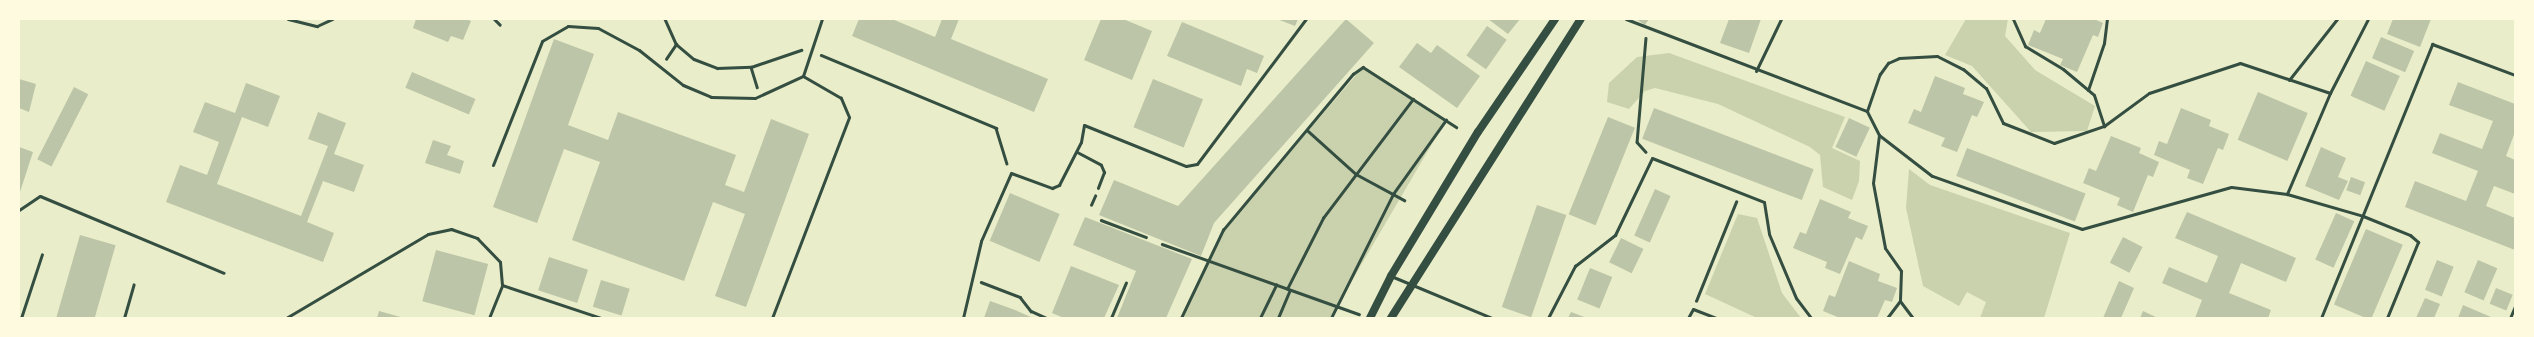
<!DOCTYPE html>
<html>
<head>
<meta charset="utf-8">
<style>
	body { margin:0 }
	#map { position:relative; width:2534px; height:337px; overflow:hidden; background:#e9edc9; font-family:Montserrat,sans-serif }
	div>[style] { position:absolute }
	.green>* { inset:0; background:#cad2ad }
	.building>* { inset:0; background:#bcc5a7; transform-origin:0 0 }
	.path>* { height:2.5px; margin:-1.25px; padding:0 1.25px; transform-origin:1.25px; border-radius:1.25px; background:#344e41 }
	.service>* { height:3px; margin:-1.5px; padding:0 1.5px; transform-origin:1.5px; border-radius:1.5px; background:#344e41 }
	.secondary>* { height:8px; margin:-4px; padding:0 4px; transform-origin:4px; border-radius:4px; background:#344e41 }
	span { translate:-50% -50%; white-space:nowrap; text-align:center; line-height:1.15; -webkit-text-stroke:3.5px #fefae0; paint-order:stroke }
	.frame { position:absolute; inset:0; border:20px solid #fefae0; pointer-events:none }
</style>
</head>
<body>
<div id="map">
	<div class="green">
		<i style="clip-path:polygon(1966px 19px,2008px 19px,2005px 36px,2035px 70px,2095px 106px,2087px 131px,2031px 132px,1972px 66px,1945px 55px)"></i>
		<i style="clip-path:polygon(1669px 53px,1845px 117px,1832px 148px,1860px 161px,1859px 181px,1852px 200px,1823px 187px,1820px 155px,1810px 147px,1718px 104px,1655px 88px,1645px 91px,1629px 109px,1607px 102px,1609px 83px,1637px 57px)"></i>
		<i style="clip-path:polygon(1363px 67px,1446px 120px,1330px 318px,1181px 318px,1223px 230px)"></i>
		<i style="clip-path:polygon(1909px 169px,1930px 185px,2070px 233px,2044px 318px,1980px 318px,1986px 302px,1967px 292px,1959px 306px,1923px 286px,1906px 208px)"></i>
		<i style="clip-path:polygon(1738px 214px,1757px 218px,1782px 293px,1801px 318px,1757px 318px,1705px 294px)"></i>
	</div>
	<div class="building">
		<i style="clip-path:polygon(416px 19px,466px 19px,471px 21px,463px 40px,451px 36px,448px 42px,413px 28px)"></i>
		<i style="clip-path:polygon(859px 19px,892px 19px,935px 37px,942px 19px,959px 19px,951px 39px,1048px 79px,1034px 112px,852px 36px)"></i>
		<i style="clip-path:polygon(1101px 19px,1123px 19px,1152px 31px,1132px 80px,1084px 60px)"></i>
		<i style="clip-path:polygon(1277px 19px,1298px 19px,1295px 26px)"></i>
		<i style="clip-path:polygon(1346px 19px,1374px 43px,1214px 223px,1201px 256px,1099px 215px,1114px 180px,1178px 206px)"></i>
		<i style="clip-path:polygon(1488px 19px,1520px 19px,1508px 34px)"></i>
		<i style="clip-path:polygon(1636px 19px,1649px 19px,1645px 25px)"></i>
		<i style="clip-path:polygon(1729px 19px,1761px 19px,1749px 53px,1720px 43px)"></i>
		<i style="clip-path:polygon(2046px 19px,2094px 19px,2103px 23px,2098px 37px,2093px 35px,2077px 72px,2060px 65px,2063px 59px,2028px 45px,2034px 30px,2040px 33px)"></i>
		<i style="clip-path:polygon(2393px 19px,2431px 19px,2420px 47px,2387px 34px)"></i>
		<i style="clip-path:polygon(1182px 22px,1264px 56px,1257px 73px,1247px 69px,1241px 86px,1167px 56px)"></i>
		<i style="left:1487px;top:26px;width:24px;height:36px;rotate:35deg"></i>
		<i style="left:2381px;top:37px;width:36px;height:23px;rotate:23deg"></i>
		<i style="clip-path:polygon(554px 39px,594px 54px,568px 125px,608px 140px,618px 112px,736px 155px,725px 185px,744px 192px,771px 119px,809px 134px,746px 307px,715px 296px,745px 214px,713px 202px,684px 281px,572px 240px,600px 162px,564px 149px,537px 223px,493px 207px)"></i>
		<i style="clip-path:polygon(1417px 43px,1431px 53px,1437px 45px,1480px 76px,1457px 108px,1399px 67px)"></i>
		<i style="left:2366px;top:61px;width:37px;height:38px;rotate:24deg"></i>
		<i style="left:412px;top:72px;width:69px;height:17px;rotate:23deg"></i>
		<i style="clip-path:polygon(1935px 76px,1965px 88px,1963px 94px,1984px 102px,1977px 117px,1972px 115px,1957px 152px,1941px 146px,1945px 138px,1908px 123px,1914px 109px,1921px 112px)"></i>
		<i style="clip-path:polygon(19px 79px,36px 84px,29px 112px,19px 108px)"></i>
		<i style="left:1153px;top:79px;width:54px;height:52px;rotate:22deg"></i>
		<i style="clip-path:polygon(2458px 82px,2515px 104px,2515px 132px,2506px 156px,2515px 160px,2515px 194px,2494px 186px,2486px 206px,2515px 218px,2515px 250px,2405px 207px,2415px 181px,2466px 201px,2478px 171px,2432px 153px,2440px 133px,2482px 149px,2493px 121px,2449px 105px)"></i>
		<i style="clip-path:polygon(246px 83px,280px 96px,268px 127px,242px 117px,217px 184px,301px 216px,328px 146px,308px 139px,318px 112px,346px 123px,334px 154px,364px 165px,354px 192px,323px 181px,307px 222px,334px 233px,323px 262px,166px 202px,180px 165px,207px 175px,219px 142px,193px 132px,205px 102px,235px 113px)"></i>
		<i style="left:74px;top:87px;width:16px;height:81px;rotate:27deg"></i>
		<i style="left:2258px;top:92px;width:54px;height:52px;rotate:23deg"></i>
		<i style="left:1654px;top:108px;width:171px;height:33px;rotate:21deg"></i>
		<i style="clip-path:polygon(2181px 108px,2211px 120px,2209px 126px,2229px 134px,2223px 150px,2218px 148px,2203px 184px,2187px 178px,2190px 170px,2154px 155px,2159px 141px,2167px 144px)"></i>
		<i style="left:1608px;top:117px;width:29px;height:105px;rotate:22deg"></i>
		<i style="left:1849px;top:118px;width:23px;height:32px;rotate:25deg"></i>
		<i style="clip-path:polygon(2111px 136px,2141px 148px,2139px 153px,2159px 162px,2153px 177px,2148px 175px,2133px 212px,2117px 205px,2120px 198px,2083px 183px,2089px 168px,2096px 171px)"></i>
		<i style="clip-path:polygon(433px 140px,451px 146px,447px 155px,464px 161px,460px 174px,425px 163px)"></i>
		<i style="clip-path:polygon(19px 147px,33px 152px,19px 195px)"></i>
		<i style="clip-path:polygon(2321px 147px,2346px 158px,2338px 177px,2348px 181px,2339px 200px,2305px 186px)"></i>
		<i style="left:1967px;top:148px;width:127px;height:30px;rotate:21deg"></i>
		<i style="left:2351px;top:177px;width:15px;height:14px;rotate:20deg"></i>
		<i style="left:1655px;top:189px;width:17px;height:51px;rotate:24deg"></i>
		<i style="left:1010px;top:193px;width:54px;height:52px;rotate:23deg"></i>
		<i style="clip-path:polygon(1820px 199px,1851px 212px,1848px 218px,1868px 226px,1862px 240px,1856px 237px,1840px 274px,1825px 268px,1827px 262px,1793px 248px,1800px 232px,1806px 234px)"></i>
		<i style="left:1537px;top:205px;width:31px;height:108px;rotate:19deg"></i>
		<i style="clip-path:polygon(2187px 212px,2296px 258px,2286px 282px,2241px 263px,2229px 293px,2271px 310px,2268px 318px,2195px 318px,2202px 300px,2162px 283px,2169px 267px,2207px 283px,2218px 256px,2175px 238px)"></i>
		<i style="left:2336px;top:213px;width:20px;height:51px;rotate:24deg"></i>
		<i style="clip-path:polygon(1085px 217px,1192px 259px,1166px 318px,1117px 318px,1136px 271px,1073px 245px)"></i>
		<i style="left:2366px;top:229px;width:40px;height:82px;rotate:23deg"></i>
		<i style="left:80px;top:235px;width:37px;height:86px;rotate:16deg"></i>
		<i style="left:2123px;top:237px;width:22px;height:29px;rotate:27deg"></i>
		<i style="left:1621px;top:238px;width:25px;height:27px;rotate:26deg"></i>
		<i style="left:436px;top:250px;width:54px;height:53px;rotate:15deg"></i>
		<i style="left:549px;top:257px;width:41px;height:35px;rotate:18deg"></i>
		<i style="left:2437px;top:260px;width:18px;height:32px;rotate:22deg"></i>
		<i style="left:2478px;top:260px;width:21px;height:35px;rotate:23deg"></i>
		<i style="clip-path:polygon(1849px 261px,1880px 274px,1878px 281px,1897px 288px,1892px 302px,1885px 300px,1877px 318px,1840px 318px,1823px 311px,1829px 295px,1835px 297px)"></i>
		<i style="clip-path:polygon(1071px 266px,1119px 285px,1104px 318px,1064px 318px,1052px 313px)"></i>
		<i style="left:1590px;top:268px;width:24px;height:34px;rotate:22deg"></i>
		<i style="left:601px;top:280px;width:30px;height:28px;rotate:17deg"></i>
		<i style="clip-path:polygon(2119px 281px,2134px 288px,2121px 318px,2103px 318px)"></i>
		<i style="left:2496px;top:288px;width:18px;height:17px;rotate:22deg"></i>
		<i style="clip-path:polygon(2425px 298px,2440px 304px,2434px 318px,2416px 318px)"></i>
		<i style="clip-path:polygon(990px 301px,1015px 310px,1033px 318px,984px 318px)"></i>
		<i style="clip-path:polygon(2463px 305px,2491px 317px,2491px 318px,2458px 318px)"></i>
		<i style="clip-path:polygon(379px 311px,404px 318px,377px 318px)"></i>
		<i style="clip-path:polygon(2143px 311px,2158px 318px,2140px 318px)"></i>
		<i style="clip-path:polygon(1571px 312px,1587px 318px,1568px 318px)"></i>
	</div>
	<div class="path">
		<i style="left:665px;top:19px;width:27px;rotate:66deg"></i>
		<i style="left:676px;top:44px;width:23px;rotate:40deg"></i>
		<i style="left:694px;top:59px;width:25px;rotate:21deg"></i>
		<i style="left:717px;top:68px;width:34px;rotate:-2deg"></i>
		<i style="left:751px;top:67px;width:53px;rotate:-18.8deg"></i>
		<i style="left:1646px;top:38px;width:104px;rotate:94.9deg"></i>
		<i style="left:1637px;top:142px;width:13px;rotate:48deg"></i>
		<i style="left:821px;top:55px;width:190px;rotate:22.6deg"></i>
		<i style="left:996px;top:128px;width:37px;rotate:73deg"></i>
		<i style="left:666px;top:59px;width:18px;rotate:-56deg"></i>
		<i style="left:751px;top:67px;width:21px;rotate:73deg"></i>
		<i style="left:1307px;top:130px;width:66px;rotate:41.9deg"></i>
		<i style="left:1356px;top:174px;width:55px;rotate:28.4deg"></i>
		<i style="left:1091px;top:205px;width:10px;rotate:-66deg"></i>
		<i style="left:1101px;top:220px;width:48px;rotate:20.7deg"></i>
		<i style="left:1162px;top:244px;width:209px;rotate:19.6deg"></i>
		<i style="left:981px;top:282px;width:42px;rotate:21deg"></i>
		<i style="left:1020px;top:297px;width:18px;rotate:52deg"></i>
		<i style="left:1031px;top:311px;width:17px;rotate:24deg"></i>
		<i style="left:1287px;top:289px;width:80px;rotate:-63.1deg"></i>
		<i style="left:1323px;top:218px;width:149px;rotate:-52.9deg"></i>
		<i style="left:1696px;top:301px;width:107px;rotate:-68deg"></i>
		<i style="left:1111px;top:318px;width:38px;rotate:-67deg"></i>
		<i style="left:1181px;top:318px;width:98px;rotate:-64.5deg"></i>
		<i style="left:1223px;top:230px;width:203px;rotate:-50.2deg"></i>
		<i style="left:1353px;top:74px;width:12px;rotate:-35deg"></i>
		<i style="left:1363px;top:67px;width:111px;rotate:32.8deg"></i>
		<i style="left:1260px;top:318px;width:37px;rotate:-64deg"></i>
		<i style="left:1278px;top:318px;width:30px;rotate:-67deg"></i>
		<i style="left:1331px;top:318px;width:139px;rotate:-63.4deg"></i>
		<i style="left:1393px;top:194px;width:91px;rotate:-54.4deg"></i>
	</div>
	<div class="service">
		<i style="left:288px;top:19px;width:30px;rotate:14deg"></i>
		<i style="left:317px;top:26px;width:17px;rotate:-25deg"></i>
		<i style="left:494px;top:19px;width:8px;rotate:45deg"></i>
		<i style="left:1626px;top:19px;width:258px;rotate:20.9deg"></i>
		<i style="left:1867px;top:111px;width:39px;rotate:-71deg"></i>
		<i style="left:1880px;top:74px;width:14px;rotate:-54deg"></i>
		<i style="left:1888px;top:63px;width:12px;rotate:-24deg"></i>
		<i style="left:1899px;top:58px;width:38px;rotate:-3deg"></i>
		<i style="left:1937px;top:56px;width:29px;rotate:27deg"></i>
		<i style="left:1963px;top:69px;width:30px;rotate:40deg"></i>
		<i style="left:1986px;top:88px;width:39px;rotate:64deg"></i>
		<i style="left:2003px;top:123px;width:55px;rotate:21.4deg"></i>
		<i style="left:2054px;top:143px;width:53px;rotate:-18.8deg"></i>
		<i style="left:2104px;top:126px;width:56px;rotate:-36.3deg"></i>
		<i style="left:2149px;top:93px;width:96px;rotate:-18.2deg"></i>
		<i style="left:2240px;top:63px;width:95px;rotate:18.4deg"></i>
		<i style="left:2330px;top:93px;width:110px;rotate:113.1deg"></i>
		<i style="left:2287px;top:194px;width:56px;rotate:-172.9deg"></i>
		<i style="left:2231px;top:187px;width:155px;rotate:164.3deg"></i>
		<i style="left:2082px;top:229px;width:159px;rotate:-160.5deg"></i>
		<i style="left:1932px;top:176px;width:67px;rotate:-142.3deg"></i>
		<i style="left:1879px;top:135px;width:27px;rotate:-117deg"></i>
		<i style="left:2013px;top:19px;width:30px;rotate:66deg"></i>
		<i style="left:2025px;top:46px;width:44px;rotate:31.2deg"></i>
		<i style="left:2063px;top:69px;width:40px;rotate:40deg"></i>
		<i style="left:2094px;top:95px;width:33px;rotate:72deg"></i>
		<i style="left:1756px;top:71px;width:58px;rotate:-64.3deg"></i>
		<i style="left:2289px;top:80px;width:78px;rotate:-51.8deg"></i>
		<i style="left:2088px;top:90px;width:50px;rotate:-71.2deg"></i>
		<i style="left:2104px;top:43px;width:24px;rotate:-83deg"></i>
		<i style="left:2330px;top:93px;width:83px;rotate:-62.8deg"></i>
		<i style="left:1879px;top:135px;width:48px;rotate:97.1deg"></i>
		<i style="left:1873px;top:183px;width:66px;rotate:79.5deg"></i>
		<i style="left:1885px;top:248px;width:28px;rotate:55deg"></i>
		<i style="left:1901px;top:271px;width:30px;rotate:92deg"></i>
		<i style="left:1077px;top:152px;width:27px;rotate:28deg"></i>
		<i style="left:1101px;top:165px;width:8px;rotate:67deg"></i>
		<i style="left:1104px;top:172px;width:17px;rotate:111deg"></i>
		<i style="left:493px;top:165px;width:133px;rotate:-68.4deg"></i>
		<i style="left:542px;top:41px;width:30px;rotate:-30deg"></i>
		<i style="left:568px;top:26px;width:30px;rotate:4deg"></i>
		<i style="left:598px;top:28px;width:47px;rotate:28.2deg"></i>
		<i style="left:639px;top:50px;width:56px;rotate:38.5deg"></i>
		<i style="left:683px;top:85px;width:30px;rotate:23deg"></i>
		<i style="left:711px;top:97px;width:44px;rotate:1.3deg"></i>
		<i style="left:755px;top:98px;width:53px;rotate:-24.6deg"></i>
		<i style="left:2287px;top:194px;width:79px;rotate:16.1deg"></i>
		<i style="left:2363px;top:216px;width:51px;rotate:22deg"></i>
		<i style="left:2410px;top:235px;width:11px;rotate:41deg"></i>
		<i style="left:2418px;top:242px;width:82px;rotate:112.2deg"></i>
		<i style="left:19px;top:210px;width:25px;rotate:-34deg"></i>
		<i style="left:40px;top:196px;width:199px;rotate:22.7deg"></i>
		<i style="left:1391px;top:276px;width:109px;rotate:22.6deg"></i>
		<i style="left:21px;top:318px;width:67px;rotate:-71.8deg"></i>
		<i style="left:124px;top:318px;width:35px;rotate:-74deg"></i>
		<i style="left:286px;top:318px;width:165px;rotate:-30.6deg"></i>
		<i style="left:428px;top:234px;width:24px;rotate:-12deg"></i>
		<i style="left:451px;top:229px;width:28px;rotate:19deg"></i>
		<i style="left:477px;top:238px;width:33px;rotate:46deg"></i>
		<i style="left:500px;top:262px;width:23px;rotate:85deg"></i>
		<i style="left:489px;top:318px;width:35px;rotate:-68deg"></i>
		<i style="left:502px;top:285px;width:104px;rotate:18.4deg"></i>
		<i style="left:772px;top:318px;width:215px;rotate:-69deg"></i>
		<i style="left:849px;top:117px;width:21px;rotate:-113deg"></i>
		<i style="left:841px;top:98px;width:44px;rotate:-149.9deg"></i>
		<i style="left:803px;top:76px;width:60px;rotate:-71.6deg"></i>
		<i style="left:963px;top:318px;width:79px;rotate:-76.8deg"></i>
		<i style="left:981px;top:241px;width:74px;rotate:-66.2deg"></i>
		<i style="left:1011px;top:173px;width:44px;rotate:20.1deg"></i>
		<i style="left:1052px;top:188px;width:8px;rotate:-23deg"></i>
		<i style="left:1059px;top:185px;width:48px;rotate:-62.9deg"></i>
		<i style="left:1081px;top:142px;width:17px;rotate:-80deg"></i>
		<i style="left:1084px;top:125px;width:110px;rotate:21.9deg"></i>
		<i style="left:1186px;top:166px;width:11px;rotate:-10deg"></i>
		<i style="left:1197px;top:164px;width:181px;rotate:-53.1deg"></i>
		<i style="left:1548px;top:318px;width:59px;rotate:-62.6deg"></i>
		<i style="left:1575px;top:266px;width:51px;rotate:-37.8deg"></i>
		<i style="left:1615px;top:235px;width:85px;rotate:-64.3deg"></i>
		<i style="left:1652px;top:158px;width:120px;rotate:21.4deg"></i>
		<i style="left:1764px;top:202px;width:32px;rotate:81deg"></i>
		<i style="left:1769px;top:234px;width:69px;rotate:67.1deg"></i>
		<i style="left:1796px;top:298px;width:25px;rotate:53deg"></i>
		<i style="left:1688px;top:318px;width:10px;rotate:-61deg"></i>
		<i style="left:1693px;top:309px;width:26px;rotate:21deg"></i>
		<i style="left:1887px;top:318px;width:21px;rotate:-53deg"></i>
		<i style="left:1900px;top:301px;width:21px;rotate:53deg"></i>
		<i style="left:2321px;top:318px;width:296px;rotate:-67.9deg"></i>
		<i style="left:2432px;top:44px;width:89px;rotate:20.5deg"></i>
		<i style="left:2510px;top:318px;width:13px;rotate:-67deg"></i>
	</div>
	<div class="secondary">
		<i style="left:1370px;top:318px;width:47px;rotate:-63.4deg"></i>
		<i style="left:1391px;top:276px;width:168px;rotate:-58.9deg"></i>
		<i style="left:1478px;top:132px;width:137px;rotate:-55.7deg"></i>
		<i style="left:1391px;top:318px;width:354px;rotate:-57.6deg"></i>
	</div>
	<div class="frame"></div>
</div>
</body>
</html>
